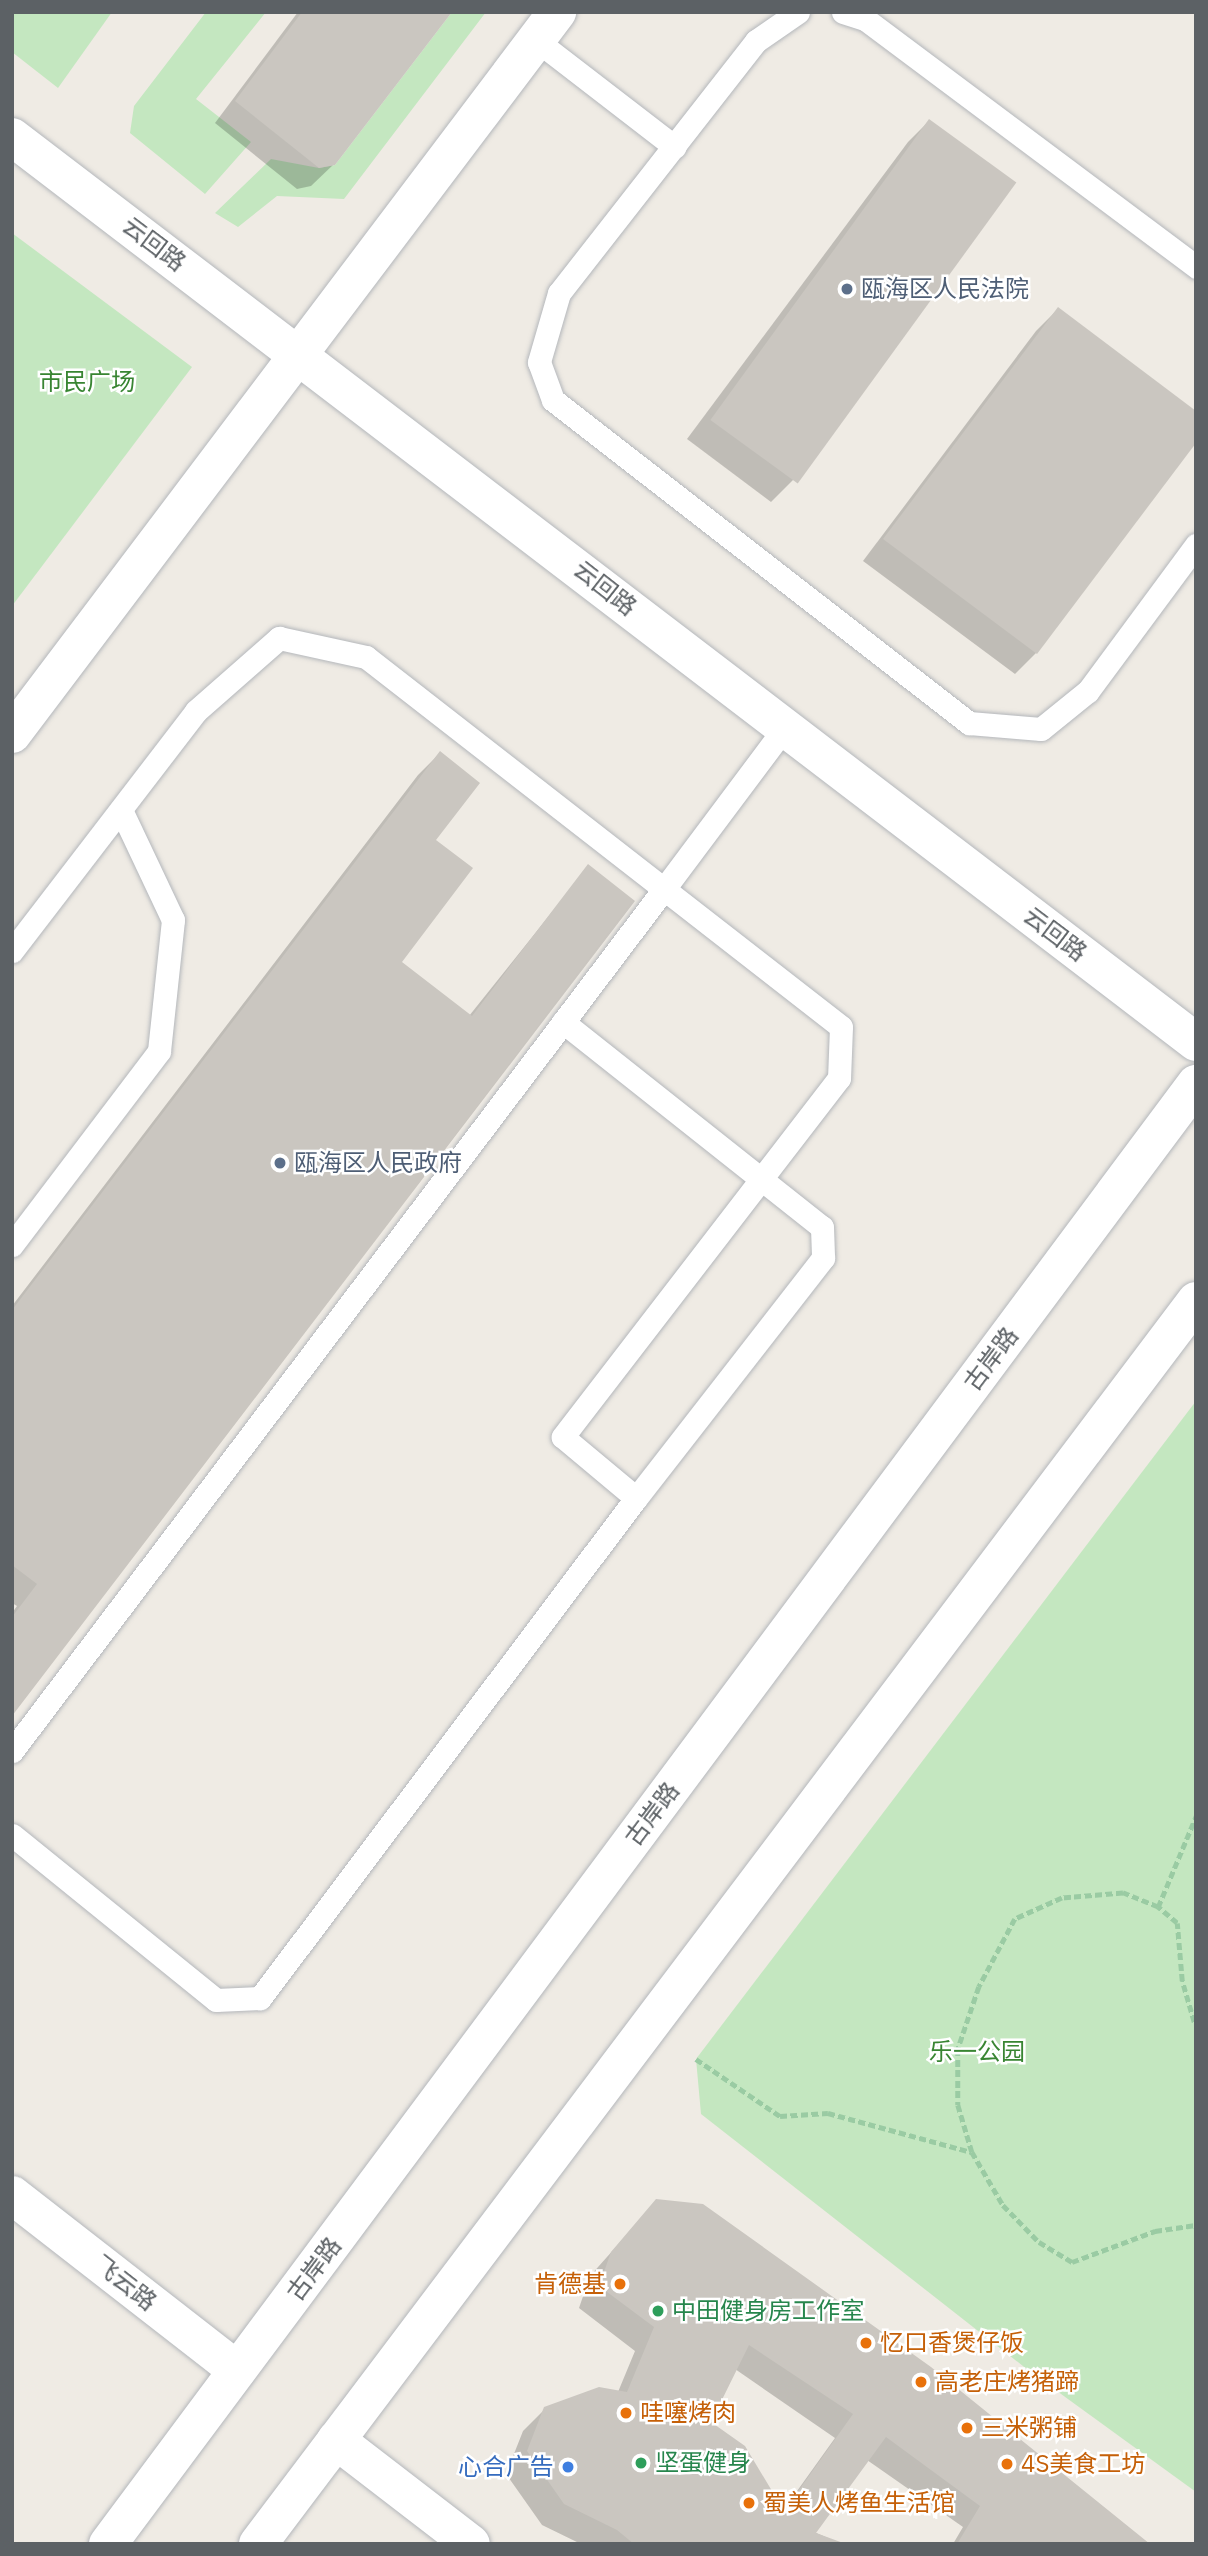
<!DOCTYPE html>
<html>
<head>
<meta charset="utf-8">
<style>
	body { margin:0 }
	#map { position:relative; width:1208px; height:2556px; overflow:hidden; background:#efebe4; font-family:"IBM Plex Sans","Noto Sans SC",sans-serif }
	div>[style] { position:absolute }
	.green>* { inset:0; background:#c4e7c0 }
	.shadow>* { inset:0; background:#0003 }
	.building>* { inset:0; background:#cac6c0; transform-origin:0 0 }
	.path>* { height:4.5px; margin-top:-2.25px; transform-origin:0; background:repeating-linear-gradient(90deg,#9acba3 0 7px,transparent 0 10.5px) }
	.roads { filter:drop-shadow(0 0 2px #b4b7bb) drop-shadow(0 0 2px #b4b7bb) }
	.lane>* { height:23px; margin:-11.5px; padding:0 11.5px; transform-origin:11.5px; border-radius:11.5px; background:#fff }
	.street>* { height:38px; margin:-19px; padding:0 19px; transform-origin:19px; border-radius:19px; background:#fff }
	.secondary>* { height:38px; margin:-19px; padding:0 19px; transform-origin:19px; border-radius:19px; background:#fff }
	.dots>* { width:19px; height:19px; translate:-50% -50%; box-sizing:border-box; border:4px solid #fff; border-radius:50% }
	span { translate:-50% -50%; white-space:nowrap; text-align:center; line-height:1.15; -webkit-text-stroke:5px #fff; paint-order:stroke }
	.street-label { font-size:24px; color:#5c6165 }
	.service-label { font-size:24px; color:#4e5e75 }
	.left { translate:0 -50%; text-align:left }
	.park-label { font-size:24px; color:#388532 }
	.food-label { font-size:24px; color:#c56008 }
	.right { translate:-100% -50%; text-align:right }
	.leisure-label { font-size:24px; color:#27864d }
	.shop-label { font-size:24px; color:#366cbe }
	.frame { position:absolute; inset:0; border:14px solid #5c6165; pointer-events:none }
</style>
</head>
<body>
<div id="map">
	<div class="green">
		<i style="clip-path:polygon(12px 12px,112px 12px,58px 88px,12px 52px)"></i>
		<i style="clip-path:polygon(206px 12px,266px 12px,196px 99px,251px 142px,205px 194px,130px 133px,134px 106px)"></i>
		<i style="clip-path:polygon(452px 12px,486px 12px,344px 199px,277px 196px,238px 227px,215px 213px,271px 159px,319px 168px,335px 165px)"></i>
		<i style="clip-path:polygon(12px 233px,192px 367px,12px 606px)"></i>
		<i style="clip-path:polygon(1196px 1401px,1196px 2492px,1028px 2370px,701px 2114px,696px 2059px)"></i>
	</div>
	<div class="shadow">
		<i style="clip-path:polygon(298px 12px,450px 12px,334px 164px,311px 186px,297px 189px,215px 123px)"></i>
		<i style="clip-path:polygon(929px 121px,1014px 184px,793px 480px,771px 502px,687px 439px,908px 142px)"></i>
		<i style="clip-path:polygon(1058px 309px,1036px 653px,1015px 674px,863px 561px,1036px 331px)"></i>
		<i style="clip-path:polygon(440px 753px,434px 841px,400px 962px,469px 1016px,588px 867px,12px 1713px,12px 1613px,17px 1606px,12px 1603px,12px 1306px,418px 775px)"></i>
		<i style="clip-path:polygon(evenodd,657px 2201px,1148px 2544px,953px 2544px,963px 2527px,867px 2460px,814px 2532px,842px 2544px,581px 2544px,542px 2525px,506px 2474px,523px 2431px,545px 2409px,618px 2392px,635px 2351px,579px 2308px,590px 2276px,657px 2201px,735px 2369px,835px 2438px,782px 2512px,709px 2422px,735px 2369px)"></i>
	</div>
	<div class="building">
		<i style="clip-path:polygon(302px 12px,452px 12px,335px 165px,319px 168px,235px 101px)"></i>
		<i style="left:929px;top:119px;width:108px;height:372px;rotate:36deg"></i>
		<i style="clip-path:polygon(1058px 307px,1196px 411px,1196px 443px,1037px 654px,883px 539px)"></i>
		<i style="clip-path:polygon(440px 751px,480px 783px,436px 840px,473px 868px,402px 962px,472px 1016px,588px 864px,635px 901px,12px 1716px,12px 1617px,37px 1584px,12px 1565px,12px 1310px)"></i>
		<i style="clip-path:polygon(evenodd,656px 2199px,703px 2204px,931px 2367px,1150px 2544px,957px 2544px,980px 2506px,886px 2437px,816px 2533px,846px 2544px,634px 2544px,617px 2530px,564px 2504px,527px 2451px,544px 2407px,599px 2387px,627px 2392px,654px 2327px,599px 2286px,611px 2252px,656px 2199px,749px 2345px,853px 2414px,784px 2511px,745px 2446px,711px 2422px,749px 2345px)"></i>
	</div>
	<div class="path">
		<i style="left:1158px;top:1907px;width:99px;rotate:-67.3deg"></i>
		<i style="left:1194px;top:2022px;width:43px;rotate:-106.3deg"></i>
		<i style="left:1182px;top:1981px;width:58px;rotate:-94.9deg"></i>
		<i style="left:1177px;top:1923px;width:25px;rotate:-140deg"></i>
		<i style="left:1158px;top:1907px;width:38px;rotate:-158deg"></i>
		<i style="left:1123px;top:1893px;width:61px;rotate:175.3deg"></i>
		<i style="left:1062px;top:1898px;width:51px;rotate:155.9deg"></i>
		<i style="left:1015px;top:1919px;width:77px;rotate:117.9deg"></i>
		<i style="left:979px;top:1987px;width:65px;rotate:108.7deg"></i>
		<i style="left:958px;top:2049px;width:56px;rotate:90deg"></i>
		<i style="left:958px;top:2105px;width:49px;rotate:73.4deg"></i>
		<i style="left:972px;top:2152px;width:61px;rotate:59.7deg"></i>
		<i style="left:1003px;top:2205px;width:52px;rotate:45.8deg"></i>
		<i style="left:1039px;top:2242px;width:39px;rotate:31deg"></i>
		<i style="left:1072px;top:2262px;width:89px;rotate:-20.5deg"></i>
		<i style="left:1155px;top:2231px;width:41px;rotate:-8.3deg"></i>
		<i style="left:696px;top:2059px;width:102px;rotate:34.2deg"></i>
		<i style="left:780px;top:2116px;width:48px;rotate:-3.6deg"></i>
		<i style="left:828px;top:2113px;width:149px;rotate:15.2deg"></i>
	</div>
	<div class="roads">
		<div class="lane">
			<i style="left:798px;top:12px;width:51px;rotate:145.4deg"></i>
			<i style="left:756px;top:41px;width:320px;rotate:128deg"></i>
			<i style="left:559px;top:293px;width:72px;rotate:106.2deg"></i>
			<i style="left:539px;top:362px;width:40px;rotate:69.8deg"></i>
			<i style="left:553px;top:400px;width:527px;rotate:37.83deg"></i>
			<i style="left:969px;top:723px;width:72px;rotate:4.8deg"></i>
			<i style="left:1041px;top:729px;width:60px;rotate:-39deg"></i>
			<i style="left:1088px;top:691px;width:182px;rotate:-53.5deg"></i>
			<i style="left:843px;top:12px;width:23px;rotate:18deg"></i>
			<i style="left:865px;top:19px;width:414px;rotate:36.8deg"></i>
			<i style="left:536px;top:40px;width:175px;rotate:37.6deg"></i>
			<i style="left:12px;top:951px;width:302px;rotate:-52.5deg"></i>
			<i style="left:196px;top:711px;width:111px;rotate:-41.3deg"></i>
			<i style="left:279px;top:638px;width:89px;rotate:12.3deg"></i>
			<i style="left:366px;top:657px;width:378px;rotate:37.9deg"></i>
			<i style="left:664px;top:889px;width:202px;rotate:-53.2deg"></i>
			<i style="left:563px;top:1022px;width:330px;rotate:38.4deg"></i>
			<i style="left:822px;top:1227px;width:31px;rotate:88deg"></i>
			<i style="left:823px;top:1258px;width:304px;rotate:127.9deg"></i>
			<i style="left:12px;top:1245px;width:243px;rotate:-52.8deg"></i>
			<i style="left:159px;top:1051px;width:132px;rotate:-83.9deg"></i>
			<i style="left:173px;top:920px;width:122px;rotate:-115.3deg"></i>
			<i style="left:12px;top:1751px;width:1081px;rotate:-52.9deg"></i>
			<i style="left:664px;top:889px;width:224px;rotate:37.9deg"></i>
			<i style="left:841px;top:1027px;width:51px;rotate:92.2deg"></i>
			<i style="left:839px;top:1078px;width:453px;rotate:127.6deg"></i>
			<i style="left:563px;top:1437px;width:95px;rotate:39.9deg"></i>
			<i style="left:636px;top:1498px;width:626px;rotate:126.94deg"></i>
			<i style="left:260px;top:1998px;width:44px;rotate:177.4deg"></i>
			<i style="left:216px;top:2000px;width:262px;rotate:-141deg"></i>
		</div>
		<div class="street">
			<i style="left:12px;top:137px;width:1490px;rotate:37.39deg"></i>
			<i style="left:12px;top:734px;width:905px;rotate:-52.95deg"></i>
			<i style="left:12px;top:2195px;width:285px;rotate:37.9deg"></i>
		</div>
		<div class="secondary">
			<i style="left:336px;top:2440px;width:170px;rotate:37.6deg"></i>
			<i style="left:108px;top:2544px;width:1821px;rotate:-53.31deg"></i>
			<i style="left:258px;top:2544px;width:1557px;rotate:-52.96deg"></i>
		</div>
	</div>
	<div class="dots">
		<i style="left:847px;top:289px;background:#5c6f8a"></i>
		<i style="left:280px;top:1163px;background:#5c6f8a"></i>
		<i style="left:620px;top:2284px;background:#e8710a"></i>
		<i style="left:658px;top:2311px;background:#2e9e5b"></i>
		<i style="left:866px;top:2343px;background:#e8710a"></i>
		<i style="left:921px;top:2382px;background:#e8710a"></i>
		<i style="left:626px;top:2413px;background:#e8710a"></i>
		<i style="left:967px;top:2428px;background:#e8710a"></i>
		<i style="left:641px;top:2463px;background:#2e9e5b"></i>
		<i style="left:1007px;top:2464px;background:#e8710a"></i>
		<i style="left:568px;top:2467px;background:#3f7fe0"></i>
		<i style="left:749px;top:2503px;background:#e8710a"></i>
	</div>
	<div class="street-label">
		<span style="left:154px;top:244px;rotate:37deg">云回路</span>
		<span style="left:605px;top:588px;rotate:38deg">云回路</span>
		<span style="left:1055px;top:934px;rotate:37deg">云回路</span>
		<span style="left:991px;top:1359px;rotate:-53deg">古岸路</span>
		<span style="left:652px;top:1814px;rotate:-53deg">古岸路</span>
		<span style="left:314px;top:2269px;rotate:-53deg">古岸路</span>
		<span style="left:125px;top:2283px;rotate:38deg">飞云路</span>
	</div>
	<div class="service-label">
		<span class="left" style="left:861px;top:289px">瓯海区人民法院</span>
		<span class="left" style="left:294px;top:1163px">瓯海区人民政府</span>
	</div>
	<div class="park-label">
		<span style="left:87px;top:382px">市民广场</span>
		<span style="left:977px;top:2052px">乐一公园</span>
	</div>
	<div class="food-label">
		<span class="right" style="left:606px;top:2284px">肯德基</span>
		<span class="left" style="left:880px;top:2343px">忆口香煲仔饭</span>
		<span class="left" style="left:935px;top:2382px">高老庄烤猪蹄</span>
		<span class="left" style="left:640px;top:2413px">哇噻烤肉</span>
		<span class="left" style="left:981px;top:2428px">三米粥铺</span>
		<span class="left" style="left:1021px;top:2464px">4S美食工坊</span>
		<span class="left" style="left:763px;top:2503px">蜀美人烤鱼生活馆</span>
	</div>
	<div class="leisure-label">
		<span class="left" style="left:672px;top:2311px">中田健身房工作室</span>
		<span class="left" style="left:655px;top:2463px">坚蛋健身</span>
	</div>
	<div class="shop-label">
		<span class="right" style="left:554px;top:2467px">心合广告</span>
	</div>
	<div class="frame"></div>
</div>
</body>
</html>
